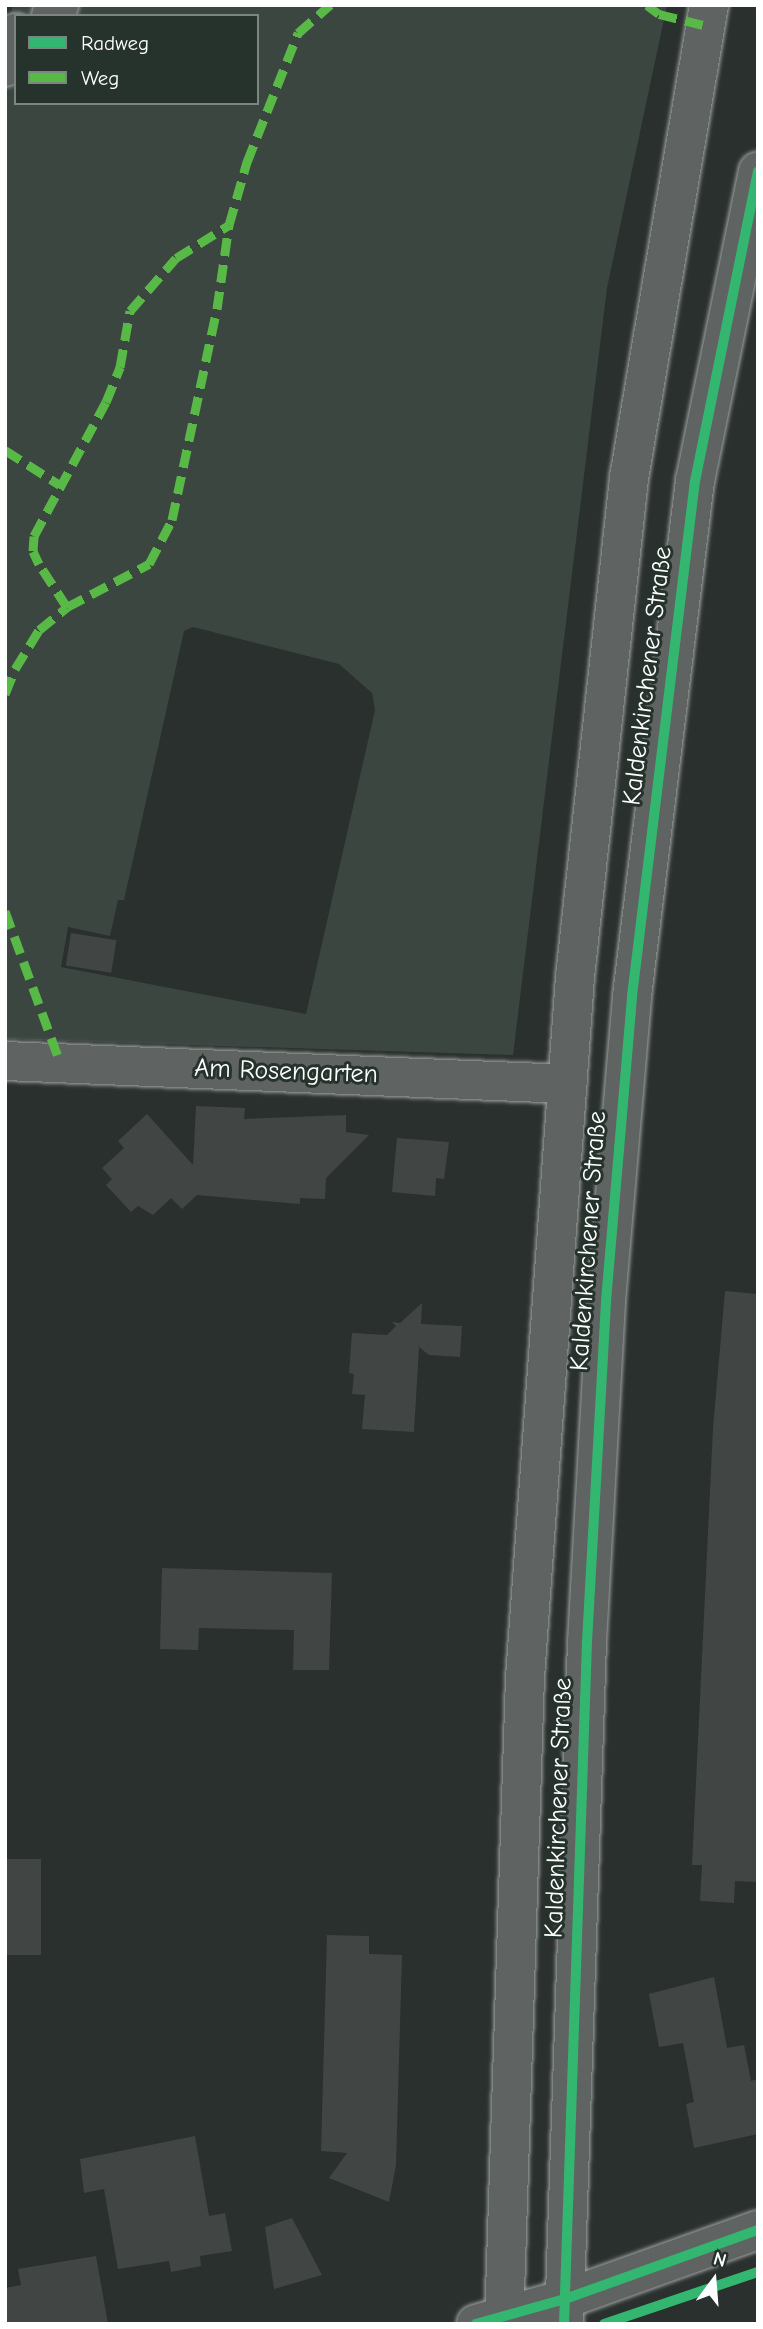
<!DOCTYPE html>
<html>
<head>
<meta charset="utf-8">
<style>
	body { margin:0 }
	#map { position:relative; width:763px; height:2329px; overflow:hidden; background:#29302d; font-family:"Comic Neue",sans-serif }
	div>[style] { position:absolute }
	.green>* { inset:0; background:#3b4641 }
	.building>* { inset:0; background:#414644; transform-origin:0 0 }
	.roads { filter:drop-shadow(0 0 2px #9fa2a0) drop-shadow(0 0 2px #9fa2a0) }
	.minor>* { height:38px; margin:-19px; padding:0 19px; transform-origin:19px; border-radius:19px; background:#5f6362 }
	.major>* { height:38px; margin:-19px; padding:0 19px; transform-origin:19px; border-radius:19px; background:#5f6362 }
	.quiet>* { height:9px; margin-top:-4.5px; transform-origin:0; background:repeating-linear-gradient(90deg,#58b947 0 18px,transparent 0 27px) }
	.cycleway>* { height:10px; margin:-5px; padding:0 5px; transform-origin:5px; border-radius:5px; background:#33b770 }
	span { translate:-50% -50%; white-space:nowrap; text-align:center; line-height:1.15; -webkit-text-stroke:6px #26332d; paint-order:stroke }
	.street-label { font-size:26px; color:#fff }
	.frame { position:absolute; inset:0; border:7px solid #fff; pointer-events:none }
	.legend { position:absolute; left:14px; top:14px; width:245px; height:91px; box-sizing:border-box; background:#26332d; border:2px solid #7d8581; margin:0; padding:9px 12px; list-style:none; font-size:21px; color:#fff }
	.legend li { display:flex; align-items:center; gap:14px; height:35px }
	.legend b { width:35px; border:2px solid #7d8581 }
	.north { position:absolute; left:679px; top:2245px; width:70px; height:70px; -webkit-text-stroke:5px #26332d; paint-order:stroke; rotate:16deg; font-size:19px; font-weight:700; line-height:28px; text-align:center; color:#fff }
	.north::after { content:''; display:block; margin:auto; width:24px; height:32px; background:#fff; clip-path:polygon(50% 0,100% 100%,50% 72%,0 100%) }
</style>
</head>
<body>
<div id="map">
	<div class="green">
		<i style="clip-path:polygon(evenodd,13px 5px,667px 5px,607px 288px,513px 1055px,5px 1039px,5px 38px,13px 5px,16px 16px,257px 16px,257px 103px,16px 103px,16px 16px,13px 5px,193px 627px,339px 664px,372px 693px,375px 710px,306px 1014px,61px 967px,68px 927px,110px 936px,118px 900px,124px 900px,184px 631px,193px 627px)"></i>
	</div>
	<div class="building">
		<i style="left:71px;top:933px;width:46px;height:33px;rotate:9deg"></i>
		<i style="clip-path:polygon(196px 1106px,245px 1108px,244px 1119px,346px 1115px,346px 1132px,369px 1135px,326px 1178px,325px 1199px,300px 1198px,300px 1204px,197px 1195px,182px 1209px,171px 1198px,153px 1215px,138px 1206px,131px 1212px,106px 1185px,112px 1179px,102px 1168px,124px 1148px,118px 1141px,147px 1114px,193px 1165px)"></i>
		<i style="clip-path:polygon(397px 1138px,449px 1142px,444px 1179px,436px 1178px,435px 1196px,392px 1192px)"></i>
		<i style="clip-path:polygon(725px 1291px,758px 1294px,758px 1840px,756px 1882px,735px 1881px,734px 1903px,700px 1901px,702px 1865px,692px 1865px,713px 1428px)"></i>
		<i style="clip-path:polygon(422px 1303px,421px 1324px,462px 1326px,460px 1357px,429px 1355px,419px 1347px,414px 1432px,362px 1429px,365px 1395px,352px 1394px,354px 1374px,349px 1373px,352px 1333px,387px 1335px,396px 1326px,392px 1322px,400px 1323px)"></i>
		<i style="clip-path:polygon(162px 1568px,332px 1573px,329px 1670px,293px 1670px,294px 1630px,199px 1628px,198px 1650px,160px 1649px)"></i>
		<i style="left:5px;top:1859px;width:36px;height:96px"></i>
		<i style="clip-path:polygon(327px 1935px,369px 1936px,369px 1954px,402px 1955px,396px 2165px,389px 2202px,329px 2178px,347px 2153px,321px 2151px)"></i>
		<i style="clip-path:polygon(714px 1977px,727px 2048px,744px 2045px,751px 2081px,758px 2079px,758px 2134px,694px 2148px,686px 2104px,694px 2102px,683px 2043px,659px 2047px,649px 1994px)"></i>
		<i style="clip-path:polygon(195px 2136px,209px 2216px,225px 2213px,232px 2251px,200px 2256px,201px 2266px,171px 2272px,169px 2261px,118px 2269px,104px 2189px,84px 2193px,80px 2159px)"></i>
		<i style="clip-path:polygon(292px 2218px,322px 2275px,274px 2289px,265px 2227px)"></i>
		<i style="clip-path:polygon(96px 2256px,108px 2324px,5px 2324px,5px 2288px,21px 2285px,18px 2269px)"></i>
	</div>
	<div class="roads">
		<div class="minor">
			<i style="left:51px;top:16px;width:14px;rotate:-54deg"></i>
			<i style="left:5px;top:67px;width:36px;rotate:-72deg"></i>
			<i style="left:5px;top:1061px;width:563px;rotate:2.34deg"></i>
		</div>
		<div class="major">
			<i style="left:476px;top:2324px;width:92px;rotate:-15.7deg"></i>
			<i style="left:565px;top:2299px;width:205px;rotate:-19.7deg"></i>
			<i style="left:504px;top:2324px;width:646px;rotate:-88.14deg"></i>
			<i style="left:525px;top:1678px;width:703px;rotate:-85.92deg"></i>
			<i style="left:575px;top:977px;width:502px;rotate:-83.82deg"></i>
			<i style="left:629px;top:478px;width:480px;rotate:-80.4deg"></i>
			<i style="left:564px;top:2324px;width:682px;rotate:-88.07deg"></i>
			<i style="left:587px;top:1642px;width:342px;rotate:-86.8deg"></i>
			<i style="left:606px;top:1301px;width:306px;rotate:-85.1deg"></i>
			<i style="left:632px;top:996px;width:519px;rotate:-83.03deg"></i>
			<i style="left:695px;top:481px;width:316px;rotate:-78.5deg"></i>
		</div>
	</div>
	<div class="quiet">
		<i style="left:647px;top:5px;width:15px;rotate:37deg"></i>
		<i style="left:659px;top:14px;width:45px;rotate:14deg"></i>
		<i style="left:5px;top:450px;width:65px;rotate:32.5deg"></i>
		<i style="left:67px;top:607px;width:51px;rotate:-123.1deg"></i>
		<i style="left:39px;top:564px;width:14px;rotate:-115deg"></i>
		<i style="left:33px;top:551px;width:15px;rotate:-86deg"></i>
		<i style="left:34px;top:536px;width:152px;rotate:-61.8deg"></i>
		<i style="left:106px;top:402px;width:38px;rotate:-68deg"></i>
		<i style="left:120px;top:367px;width:57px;rotate:-79.9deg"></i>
		<i style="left:130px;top:311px;width:70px;rotate:-49deg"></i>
		<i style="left:176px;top:258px;width:62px;rotate:-31.9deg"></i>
		<i style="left:5px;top:694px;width:27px;rotate:-68deg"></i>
		<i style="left:15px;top:669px;width:46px;rotate:-58.4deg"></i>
		<i style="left:39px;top:630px;width:36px;rotate:-39deg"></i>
		<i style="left:67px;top:607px;width:93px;rotate:-27.7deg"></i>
		<i style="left:149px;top:564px;width:50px;rotate:-62.4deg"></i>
		<i style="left:172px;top:520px;width:216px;rotate:-78deg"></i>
		<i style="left:217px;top:309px;width:85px;rotate:-81.9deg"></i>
		<i style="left:229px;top:225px;width:66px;rotate:-74.1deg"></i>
		<i style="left:247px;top:162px;width:139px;rotate:-68.4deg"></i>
		<i style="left:298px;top:33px;width:43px;rotate:-41.2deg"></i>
		<i style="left:5px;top:911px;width:161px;rotate:70deg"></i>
	</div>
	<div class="cycleway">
		<i style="left:476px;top:2324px;width:92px;rotate:-15.7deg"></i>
		<i style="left:565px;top:2299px;width:205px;rotate:-19.7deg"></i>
		<i style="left:564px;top:2324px;width:682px;rotate:-88.07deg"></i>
		<i style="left:587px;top:1642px;width:342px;rotate:-86.8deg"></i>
		<i style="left:606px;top:1301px;width:306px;rotate:-85.1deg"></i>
		<i style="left:632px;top:996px;width:519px;rotate:-83.03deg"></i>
		<i style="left:695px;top:481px;width:316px;rotate:-78.5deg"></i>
		<i style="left:604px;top:2324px;width:163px;rotate:-18.7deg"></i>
	</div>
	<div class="street-label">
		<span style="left:648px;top:676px;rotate:-83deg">Kaldenkirchener Straße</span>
		<span style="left:286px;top:1072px;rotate:2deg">Am Rosengarten</span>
		<span style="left:589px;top:1241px;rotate:-86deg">Kaldenkirchener Straße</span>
		<span style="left:559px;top:1808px;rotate:-88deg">Kaldenkirchener Straße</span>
	</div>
	<div class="frame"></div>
	<ul class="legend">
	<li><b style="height:9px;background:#33b770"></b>Radweg</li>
	<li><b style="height:9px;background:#58b947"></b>Weg</li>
	</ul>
	<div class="north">N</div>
</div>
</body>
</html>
